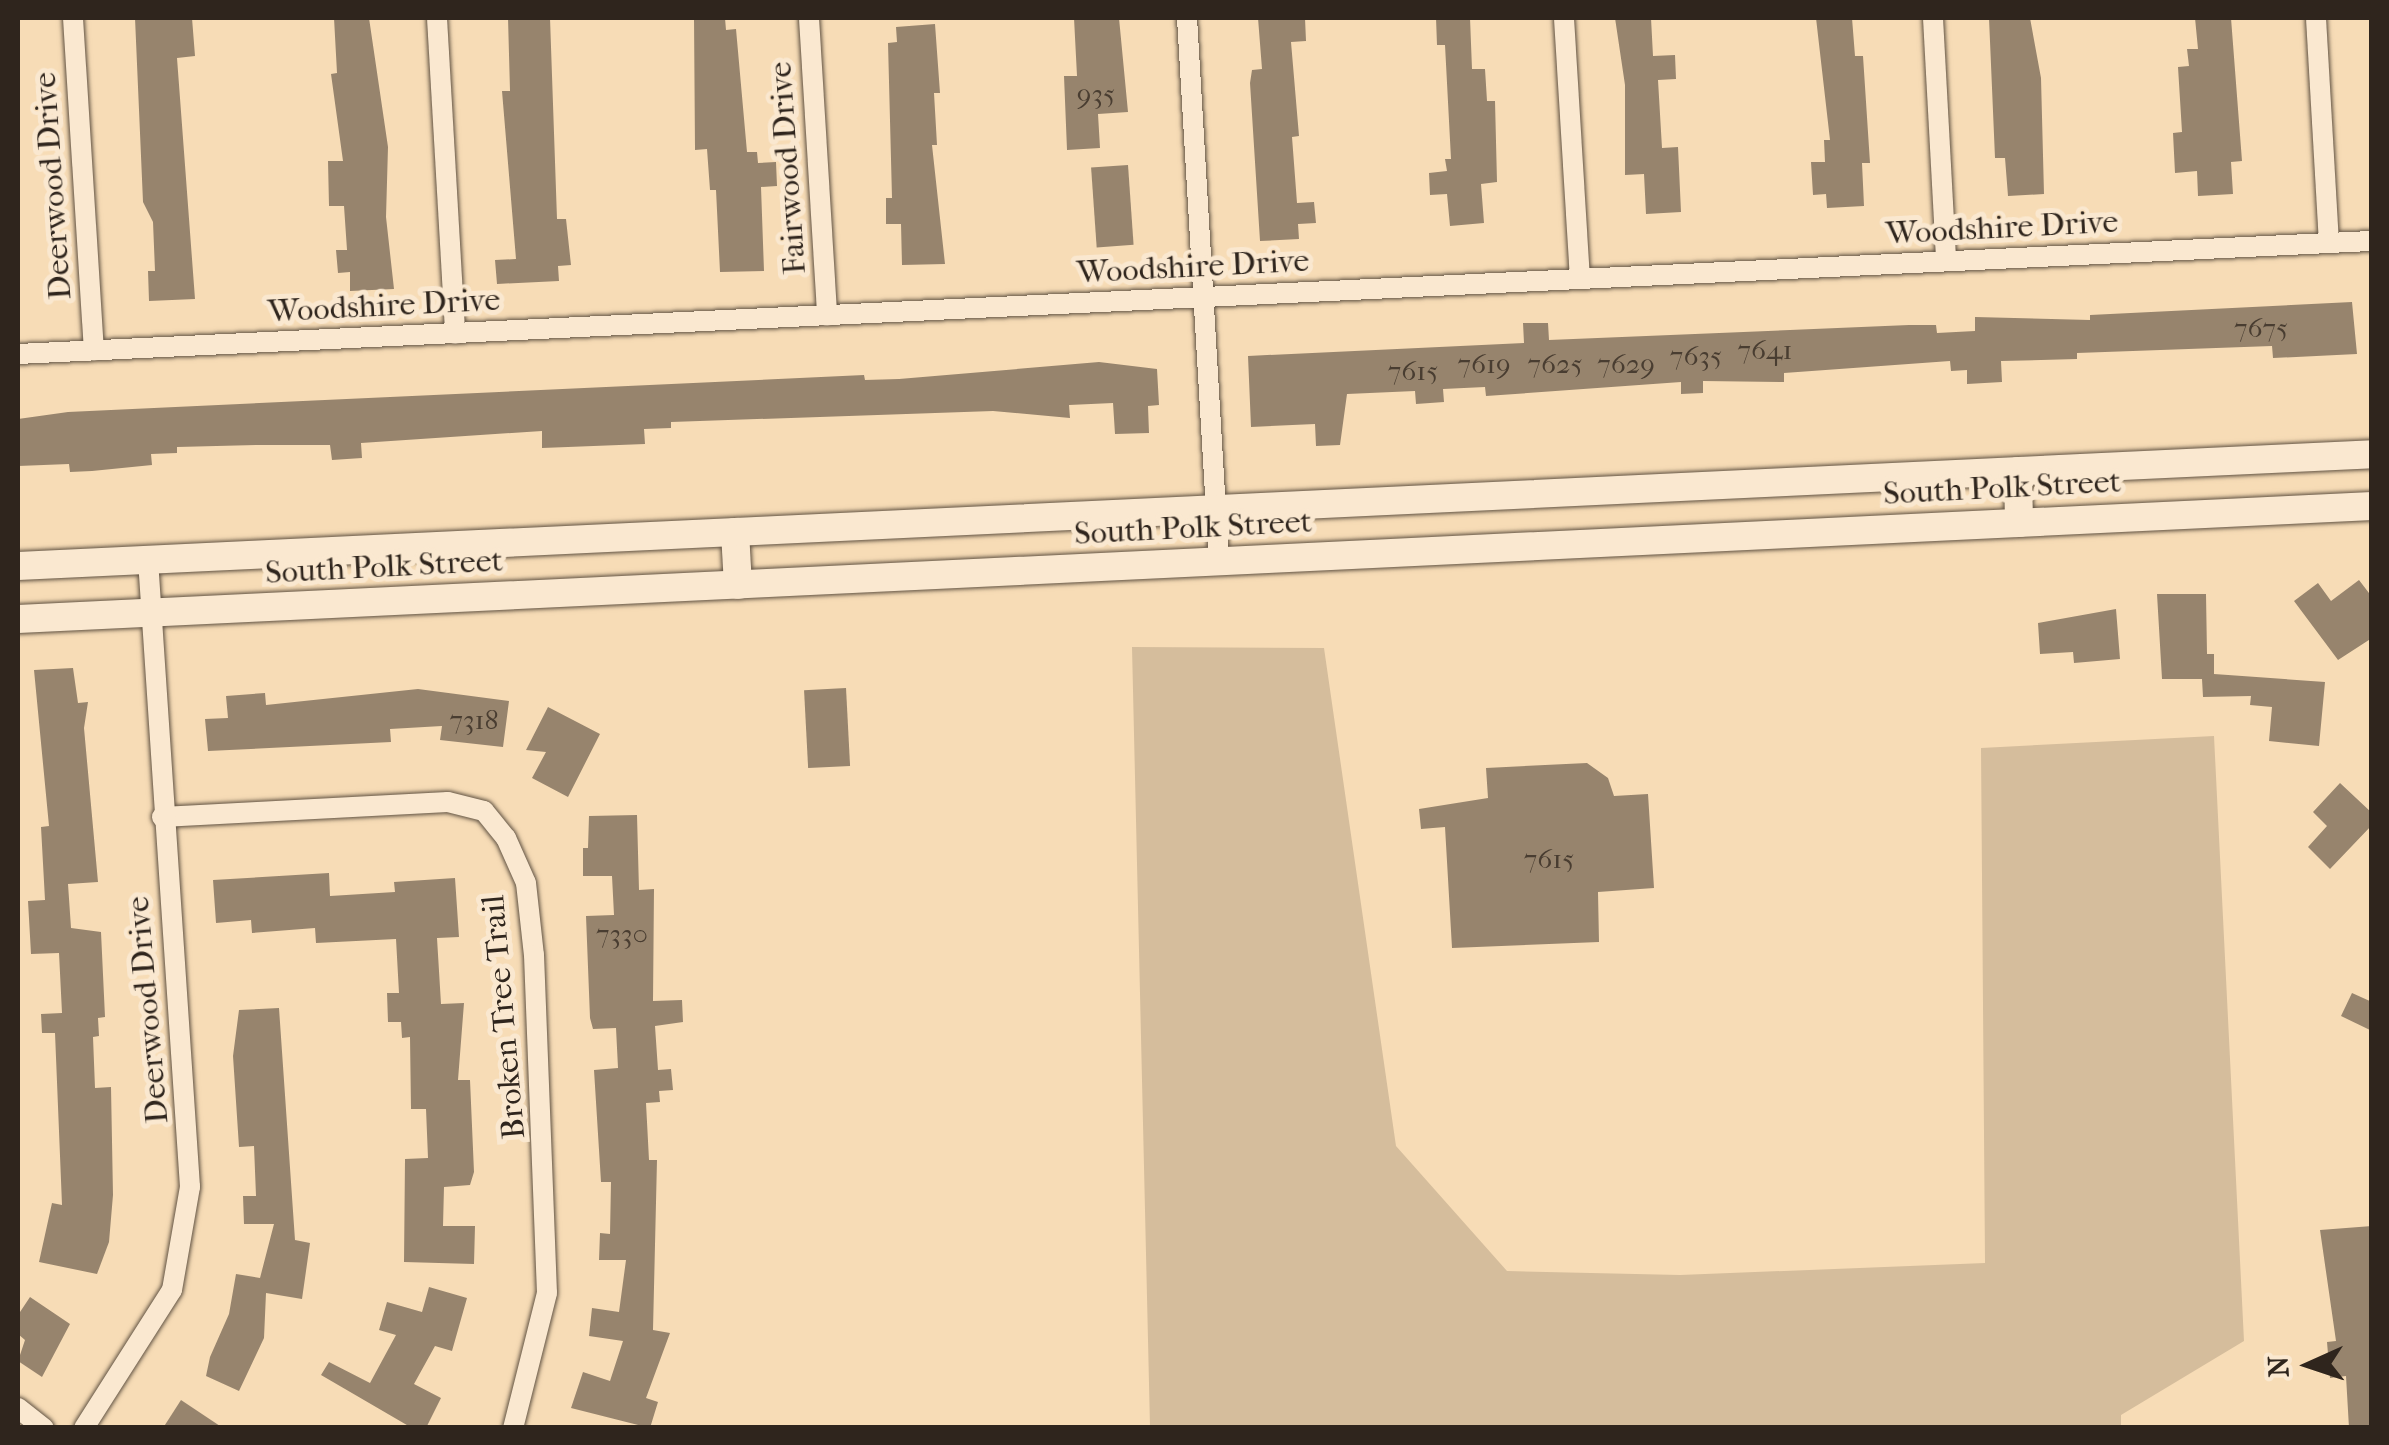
<!DOCTYPE html>
<html>
<head>
<meta charset="utf-8">
<style>
	body { margin:0 }
	#map { position:relative; width:2389px; height:1445px; overflow:hidden; background:#f7dcb6; font-family:"IM FELL French Canon",serif }
	div>[style] { position:absolute }
	.green>* { inset:0; background:#d5bd9c }
	.building>* { inset:0; background:#97846d; transform-origin:0 0 }
	.roads { filter:drop-shadow(0 0 2px #615343) drop-shadow(0 0 2px #615343) }
	.minor>* { height:20px; margin:-10px; padding:0 10px; transform-origin:10px; border-radius:10px; background:#fae8d0 }
	.secondary>* { height:28px; margin:-14px; padding:0 14px; transform-origin:14px; border-radius:14px; background:#fae8d0 }
	span { translate:-50% -50%; white-space:nowrap; text-align:center; line-height:1.15; -webkit-text-stroke:10px #fae8d0; paint-order:stroke }
	.number-label { font-size:28px; color:#493d31 }
	.number-label span { -webkit-text-stroke-width:0 }
	.street-label { font-size:32px; color:#2f251d }
	.frame { position:absolute; inset:0; border:20px solid #2f251d; pointer-events:none }
	.north { position:absolute; left:2259px; top:1315px; width:100px; height:100px; -webkit-text-stroke:8px #fae8d0; paint-order:stroke; rotate:267deg; font-size:28px; font-weight:700; line-height:40px; text-align:center; color:#2f251d }
	.north::after { content:''; display:block; margin:auto; width:35px; height:45px; background:#2f251d; clip-path:polygon(50% 0,100% 100%,50% 72%,0 100%) }
</style>
</head>
<body>
<div id="map">
	<div class="green">
		<i style="clip-path:polygon(1132px 647px,1324px 648px,1396px 1146px,1507px 1271px,1680px 1275px,1985px 1263px,1981px 748px,2214px 736px,2244px 1341px,2121px 1415px,2121px 1427px,1150px 1427px)"></i>
	</div>
	<div class="building">
		<i style="clip-path:polygon(135px 18px,192px 18px,195px 56px,177px 58px,195px 299px,149px 301px,148px 271px,155px 271px,153px 222px,143px 202px)"></i>
		<i style="clip-path:polygon(334px 18px,369px 18px,388px 147px,386px 217px,394px 289px,350px 291px,350px 272px,338px 273px,336px 250px,347px 250px,344px 206px,329px 206px,328px 161px,343px 161px,331px 74px,337px 73px)"></i>
		<i style="clip-path:polygon(508px 18px,550px 18px,557px 219px,566px 219px,571px 265px,558px 266px,559px 281px,497px 284px,495px 260px,516px 259px,502px 91px,510px 91px)"></i>
		<i style="clip-path:polygon(694px 18px,725px 18px,726px 30px,736px 29px,747px 152px,757px 152px,758px 163px,776px 162px,777px 186px,761px 187px,764px 271px,720px 272px,716px 190px,710px 190px,707px 149px,695px 150px)"></i>
		<i style="clip-path:polygon(1074px 18px,1119px 18px,1128px 112px,1098px 114px,1100px 148px,1067px 150px,1064px 76px,1077px 76px)"></i>
		<i style="clip-path:polygon(1258px 18px,1305px 18px,1306px 41px,1291px 42px,1299px 136px,1292px 137px,1297px 203px,1314px 202px,1316px 223px,1298px 224px,1299px 239px,1260px 241px,1250px 83px,1252px 70px,1262px 69px)"></i>
		<i style="clip-path:polygon(1436px 18px,1470px 18px,1472px 69px,1485px 69px,1487px 101px,1495px 101px,1497px 182px,1481px 184px,1484px 223px,1450px 226px,1447px 194px,1430px 195px,1429px 173px,1447px 171px,1445px 159px,1451px 159px,1445px 45px,1437px 45px)"></i>
		<i style="clip-path:polygon(1615px 18px,1651px 18px,1653px 56px,1675px 55px,1676px 79px,1658px 80px,1662px 148px,1678px 147px,1681px 212px,1646px 214px,1644px 174px,1625px 175px,1625px 85px)"></i>
		<i style="clip-path:polygon(1816px 18px,1852px 18px,1855px 56px,1863px 56px,1870px 163px,1862px 163px,1864px 206px,1827px 208px,1826px 194px,1813px 195px,1811px 162px,1825px 162px,1824px 140px,1830px 140px)"></i>
		<i style="clip-path:polygon(1989px 18px,2030px 18px,2041px 78px,2044px 194px,2008px 196px,2005px 158px,1995px 158px)"></i>
		<i style="clip-path:polygon(2195px 18px,2231px 18px,2242px 161px,2231px 162px,2233px 194px,2198px 196px,2197px 171px,2175px 173px,2173px 133px,2182px 132px,2178px 67px,2189px 66px,2187px 49px,2198px 49px)"></i>
		<i style="clip-path:polygon(935px 24px,940px 93px,934px 93px,937px 145px,932px 145px,945px 264px,902px 265px,901px 224px,886px 224px,886px 198px,892px 198px,888px 43px,897px 42px,896px 27px)"></i>
		<i style="left:1128px;top:165px;width:80px;height:37px;rotate:86deg"></i>
		<i style="clip-path:polygon(2352px 302px,2357px 354px,2273px 358px,2272px 346px,2077px 353px,2077px 359px,2001px 361px,2002px 382px,1967px 384px,1967px 370px,1951px 371px,1950px 361px,1784px 373px,1784px 382px,1703px 381px,1703px 393px,1681px 394px,1681px 382px,1486px 396px,1485px 387px,1443px 389px,1444px 402px,1416px 404px,1415px 391px,1347px 394px,1340px 445px,1316px 446px,1315px 424px,1251px 427px,1248px 356px,1524px 343px,1523px 323px,1548px 323px,1549px 340px,1909px 325px,1936px 325px,1937px 333px,1975px 331px,1975px 317px,2090px 320px,2090px 315px)"></i>
		<i style="clip-path:polygon(1099px 362px,1157px 369px,1159px 405px,1148px 406px,1149px 433px,1115px 434px,1113px 403px,1069px 405px,1070px 418px,993px 411px,671px 422px,671px 428px,644px 429px,645px 444px,542px 448px,542px 431px,361px 443px,362px 458px,332px 460px,330px 445px,259px 445px,177px 447px,177px 453px,151px 454px,152px 465px,92px 471px,70px 472px,69px 464px,18px 466px,18px 419px,68px 412px,864px 375px,865px 380px,899px 379px)"></i>
		<i style="clip-path:polygon(2359px 580px,2372px 597px,2372px 638px,2338px 660px,2294px 601px,2318px 583px,2331px 601px)"></i>
		<i style="clip-path:polygon(2157px 594px,2206px 594px,2207px 654px,2214px 654px,2214px 674px,2325px 682px,2319px 746px,2269px 741px,2272px 707px,2250px 705px,2251px 696px,2203px 697px,2202px 679px,2162px 679px)"></i>
		<i style="clip-path:polygon(2116px 609px,2120px 659px,2074px 663px,2073px 652px,2040px 654px,2038px 623px)"></i>
		<i style="clip-path:polygon(73px 668px,78px 703px,88px 702px,84px 728px,98px 882px,68px 884px,71px 928px,101px 932px,105px 1017px,98px 1018px,99px 1036px,93px 1037px,95px 1088px,111px 1087px,113px 1195px,109px 1242px,97px 1274px,39px 1262px,52px 1203px,62px 1205px,55px 1033px,42px 1033px,41px 1014px,62px 1013px,59px 953px,31px 954px,28px 901px,45px 900px,41px 827px,49px 826px,34px 670px)"></i>
		<i style="left:846px;top:688px;width:78px;height:42px;rotate:87deg"></i>
		<i style="clip-path:polygon(418px 689px,509px 701px,503px 747px,440px 740px,442px 726px,390px 729px,391px 742px,208px 751px,205px 719px,228px 718px,226px 696px,265px 693px,266px 705px)"></i>
		<i style="clip-path:polygon(548px 707px,600px 734px,568px 797px,532px 778px,546px 752px,526px 750px)"></i>
		<i style="clip-path:polygon(1587px 763px,1608px 778px,1614px 796px,1648px 794px,1654px 888px,1598px 892px,1599px 942px,1452px 948px,1445px 827px,1421px 829px,1419px 809px,1488px 798px,1486px 768px)"></i>
		<i style="clip-path:polygon(2340px 783px,2372px 813px,2372px 825px,2330px 869px,2308px 847px,2327px 826px,2313px 812px)"></i>
		<i style="clip-path:polygon(637px 815px,639px 890px,654px 889px,653px 1001px,682px 1000px,683px 1022px,655px 1026px,658px 1070px,671px 1069px,673px 1090px,659px 1091px,660px 1102px,646px 1103px,649px 1160px,657px 1160px,653px 1330px,670px 1333px,646px 1398px,658px 1402px,650px 1428px,571px 1408px,583px 1372px,610px 1381px,623px 1341px,589px 1336px,592px 1308px,619px 1312px,626px 1260px,599px 1260px,600px 1233px,610px 1234px,611px 1182px,601px 1182px,594px 1070px,618px 1068px,616px 1028px,593px 1029px,590px 1018px,586px 916px,614px 915px,612px 876px,583px 876px,583px 848px,588px 848px,589px 816px)"></i>
		<i style="clip-path:polygon(329px 873px,330px 896px,395px 892px,394px 882px,455px 878px,459px 937px,437px 938px,441px 1004px,464px 1003px,458px 1080px,470px 1080px,474px 1172px,470px 1185px,444px 1187px,443px 1226px,475px 1226px,474px 1264px,404px 1262px,405px 1159px,428px 1158px,426px 1109px,411px 1109px,410px 1037px,402px 1038px,401px 1022px,388px 1022px,387px 993px,399px 993px,396px 939px,316px 943px,315px 928px,252px 933px,251px 920px,216px 923px,213px 880px)"></i>
		<i style="clip-path:polygon(2352px 993px,2372px 1002px,2372px 1031px,2341px 1016px)"></i>
		<i style="clip-path:polygon(279px 1008px,295px 1240px,310px 1243px,302px 1299px,266px 1293px,264px 1338px,239px 1391px,206px 1376px,210px 1357px,229px 1314px,236px 1274px,260px 1278px,274px 1224px,244px 1224px,243px 1196px,256px 1196px,254px 1146px,239px 1147px,233px 1056px,239px 1010px)"></i>
		<i style="clip-path:polygon(2372px 1226px,2372px 1428px,2349px 1428px,2346px 1376px,2330px 1378px,2327px 1342px,2336px 1341px,2320px 1230px)"></i>
		<i style="clip-path:polygon(429px 1287px,467px 1298px,452px 1351px,435px 1346px,414px 1384px,441px 1398px,426px 1428px,412px 1428px,321px 1375px,329px 1362px,370px 1383px,396px 1335px,379px 1330px,387px 1302px,422px 1312px)"></i>
		<i style="clip-path:polygon(30px 1297px,70px 1324px,42px 1377px,18px 1361px,25px 1340px,18px 1334px,18px 1315px)"></i>
		<i style="clip-path:polygon(181px 1400px,223px 1428px,163px 1428px)"></i>
	</div>
	<div class="roads">
		<div class="minor">
			<i style="left:73px;top:18px;width:333px;rotate:86.4deg"></i>
			<i style="left:437px;top:18px;width:316px;rotate:86.7deg"></i>
			<i style="left:809px;top:18px;width:298px;rotate:86.5deg"></i>
			<i style="left:1187px;top:18px;width:544px;rotate:86.63deg"></i>
			<i style="left:1564px;top:18px;width:261px;rotate:86.5deg"></i>
			<i style="left:1933px;top:18px;width:243px;rotate:86.9deg"></i>
			<i style="left:2316px;top:18px;width:225px;rotate:86.7deg"></i>
			<i style="left:18px;top:354px;width:2357px;rotate:-2.75deg"></i>
			<i style="left:162px;top:817px;width:286px;rotate:-3deg"></i>
			<i style="left:448px;top:802px;width:37px;rotate:14deg"></i>
			<i style="left:484px;top:811px;width:35px;rotate:51deg"></i>
			<i style="left:506px;top:838px;width:49px;rotate:66deg"></i>
			<i style="left:526px;top:883px;width:72px;rotate:83.7deg"></i>
			<i style="left:534px;top:955px;width:338px;rotate:87.8deg"></i>
			<i style="left:547px;top:1293px;width:139px;rotate:104.1deg"></i>
			<i style="left:18px;top:1408px;width:33px;rotate:38deg"></i>
			<i style="left:84px;top:1428px;width:164px;rotate:-57.5deg"></i>
			<i style="left:172px;top:1290px;width:105px;rotate:-80.1deg"></i>
			<i style="left:190px;top:1187px;width:628px;rotate:-93.83deg"></i>
		</div>
		<div class="secondary">
			<i style="left:2018px;top:471px;width:52px;rotate:88.9deg"></i>
			<i style="left:735px;top:532px;width:53px;rotate:86.8deg"></i>
			<i style="left:18px;top:566px;width:2357px;rotate:-2.72deg"></i>
			<i style="left:18px;top:619px;width:2357px;rotate:-2.75deg"></i>
		</div>
	</div>
	<div class="number-label">
		<span style="left:1096px;top:94px">935</span>
		<span style="left:2261px;top:328px">7675</span>
		<span style="left:1765px;top:350px">7641</span>
		<span style="left:1696px;top:356px">7635</span>
		<span style="left:1484px;top:364px">7619</span>
		<span style="left:1555px;top:364px">7625</span>
		<span style="left:1626px;top:364px">7629</span>
		<span style="left:1413px;top:371px">7615</span>
		<span style="left:474px;top:720px">7318</span>
		<span style="left:1549px;top:859px">7615</span>
		<span style="left:622px;top:934px">7330</span>
	</div>
	<div class="street-label">
		<span style="left:788px;top:168px;rotate:-94deg">Fairwood Drive</span>
		<span style="left:53px;top:186px;rotate:-94deg">Deerwood Drive</span>
		<span style="left:2002px;top:228px;rotate:-3deg">Woodshire Drive</span>
		<span style="left:1193px;top:267px;rotate:-3deg">Woodshire Drive</span>
		<span style="left:384px;top:306px;rotate:-3deg">Woodshire Drive</span>
		<span style="left:2002px;top:488px;rotate:-3deg">South Polk Street</span>
		<span style="left:1193px;top:528px;rotate:-3deg">South Polk Street</span>
		<span style="left:384px;top:567px;rotate:-3deg">South Polk Street</span>
		<span style="left:148px;top:1010px;rotate:-95deg">Deerwood Drive</span>
		<span style="left:504px;top:1017px;rotate:-95deg">Broken Tree Trail</span>
	</div>
	<div class="frame"></div>
	<div class="north">N</div>
</div>
</body>
</html>
